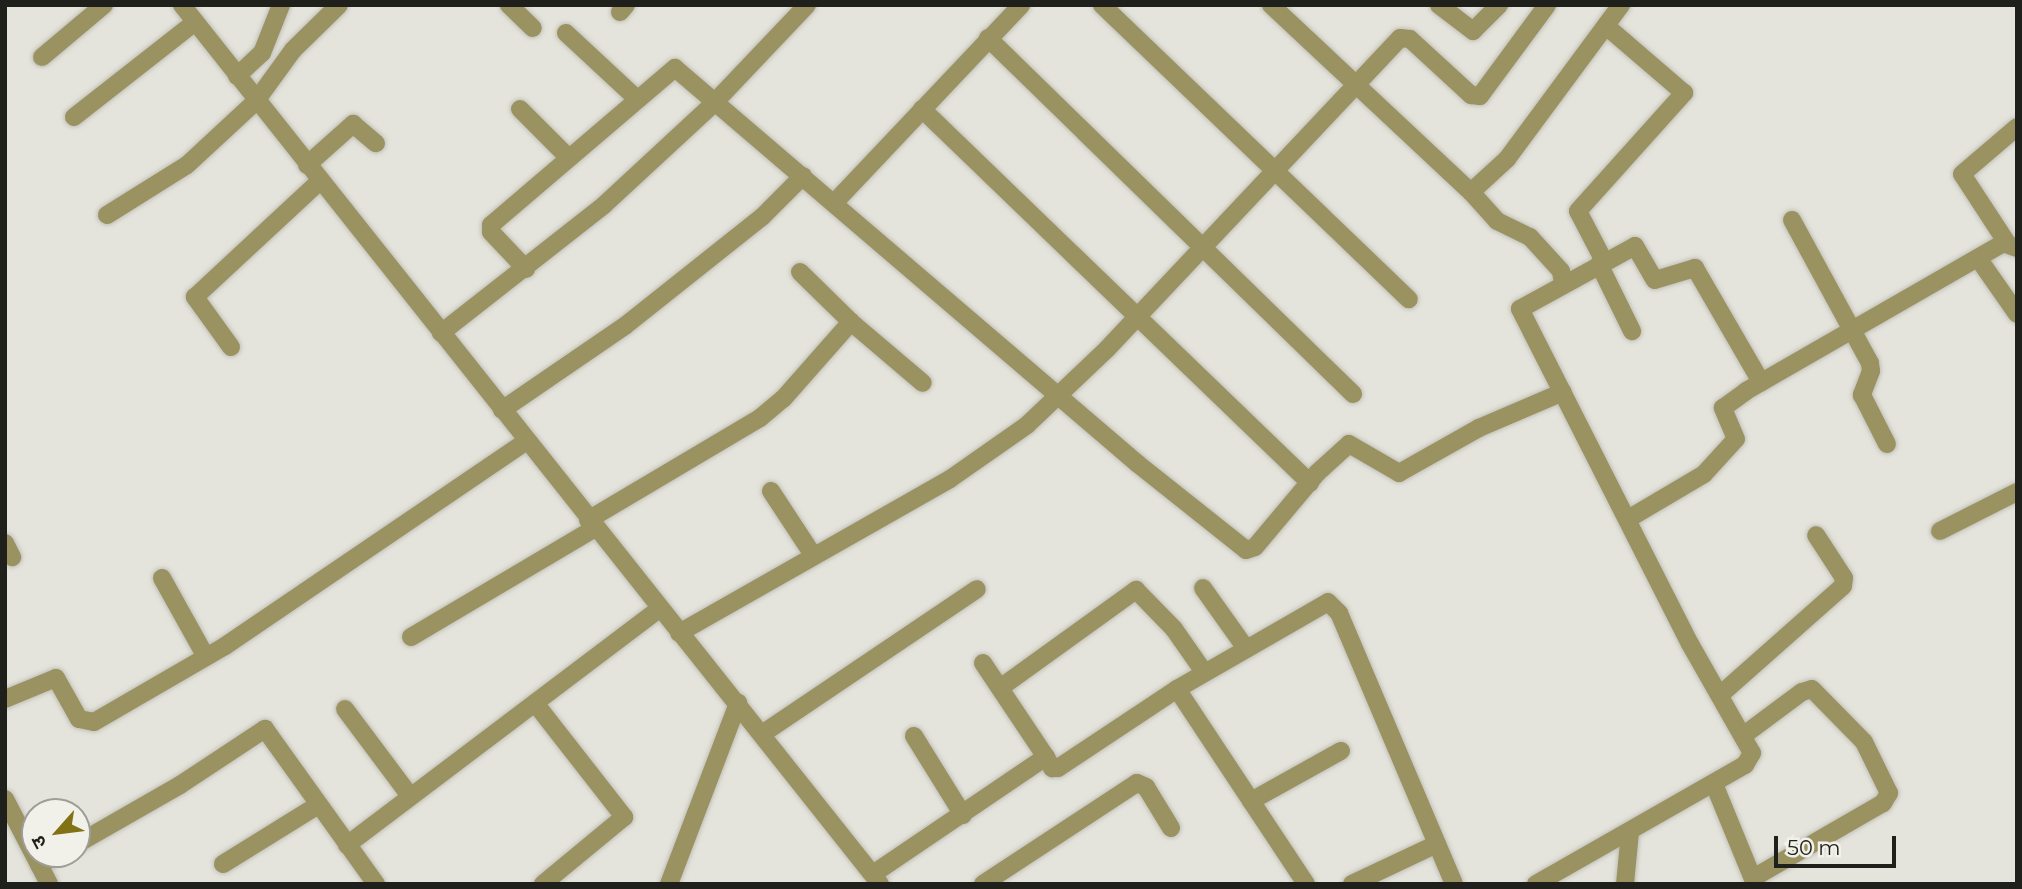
<!DOCTYPE html>
<html>
<head>
<meta charset="utf-8">
<style>
	body { margin:0 }
	#map { position:relative; width:2022px; height:889px; overflow:hidden; background:#e5e4dc; font-family:Montserrat,"Noto Sans Devanagari",sans-serif }
	div>[style] { position:absolute }
	.roads { filter:drop-shadow(0 0 2px #c1c1b9) drop-shadow(0 0 2px #c1c1b9) }
	.minor>* { height:18px; margin:-9px; padding:0 9px; transform-origin:9px; border-radius:9px; background:#9a9260 }
	.tertiary>* { height:18px; margin:-9px; padding:0 9px; transform-origin:9px; border-radius:9px; background:#9a9260 }
	span { translate:-50% -50%; white-space:nowrap; text-align:center; line-height:1.15; -webkit-text-stroke:5px #f2f1e9; paint-order:stroke }
	.frame { position:absolute; inset:0; border:7px solid #1f1f1c; pointer-events:none }
	.north { position:absolute; left:21px; top:798px; width:70px; height:70px; box-sizing:border-box; background:#f2f1e9; border:2px solid #9e9d97; border-radius:50%; rotate:242deg; font-size:19px; font-weight:700; line-height:28px; text-align:center; color:#1f1f1c }
	.north::after { content:''; display:block; margin:auto; width:24px; height:32px; background:#817315; clip-path:polygon(50% 0,100% 100%,50% 72%,0 100%) }
	.scale { position:absolute; left:1774px; top:836px; width:122px; height:32px; box-sizing:border-box; border:4px solid #1f1f1c; border-top:0; padding-left:9px; font-size:21px; line-height:24px; white-space:nowrap; color:#1f1f1c; -webkit-text-stroke:5px #f2f1e9; paint-order:stroke }
</style>
</head>
<body>
<div id="map">
	<div class="roads">
		<div class="minor">
			<i style="left:509px;top:5px;width:33px;rotate:44deg"></i>
			<i style="left:1102px;top:5px;width:425px;rotate:43.8deg"></i>
			<i style="left:1271px;top:5px;width:274px;rotate:43.1deg"></i>
			<i style="left:1471px;top:192px;width:49px;rotate:-42.5deg"></i>
			<i style="left:1507px;top:159px;width:192px;rotate:-53.5deg"></i>
			<i style="left:1439px;top:5px;width:43px;rotate:37.4deg"></i>
			<i style="left:1473px;top:31px;width:37px;rotate:-45deg"></i>
			<i style="left:620px;top:12px;width:9px;rotate:-49deg"></i>
			<i style="left:566px;top:33px;width:97px;rotate:42.9deg"></i>
			<i style="left:988px;top:38px;width:510px;rotate:44.28deg"></i>
			<i style="left:42px;top:57px;width:81px;rotate:-40deg"></i>
			<i style="left:237px;top:76px;width:34px;rotate:-43deg"></i>
			<i style="left:262px;top:53px;width:52px;rotate:-68.4deg"></i>
			<i style="left:520px;top:109px;width:69px;rotate:45deg"></i>
			<i style="left:922px;top:109px;width:539px;rotate:43.95deg"></i>
			<i style="left:74px;top:117px;width:154px;rotate:-38.1deg"></i>
			<i style="left:307px;top:165px;width:62px;rotate:-41.7deg"></i>
			<i style="left:353px;top:124px;width:30px;rotate:40deg"></i>
			<i style="left:1471px;top:192px;width:39px;rotate:48deg"></i>
			<i style="left:1497px;top:221px;width:37px;rotate:26deg"></i>
			<i style="left:1530px;top:237px;width:46px;rotate:47.6deg"></i>
			<i style="left:1561px;top:271px;width:12px;rotate:81deg"></i>
			<i style="left:835px;top:202px;width:271px;rotate:-46.6deg"></i>
			<i style="left:107px;top:215px;width:94px;rotate:-32deg"></i>
			<i style="left:187px;top:165px;width:94px;rotate:-42.8deg"></i>
			<i style="left:256px;top:101px;width:63px;rotate:-54deg"></i>
			<i style="left:293px;top:50px;width:64px;rotate:-44.4deg"></i>
			<i style="left:1792px;top:220px;width:163px;rotate:61.4deg"></i>
			<i style="left:1870px;top:363px;width:8px;rotate:83deg"></i>
			<i style="left:1871px;top:371px;width:26px;rotate:111deg"></i>
			<i style="left:1862px;top:395px;width:55px;rotate:63deg"></i>
			<i style="left:2007px;top:243px;width:82px;rotate:-123.1deg"></i>
			<i style="left:1962px;top:174px;width:72px;rotate:-40.5deg"></i>
			<i style="left:1978px;top:258px;width:68px;rotate:55.1deg"></i>
			<i style="left:1604px;top:261px;width:56px;rotate:-117.5deg"></i>
			<i style="left:1578px;top:211px;width:159px;rotate:-48.1deg"></i>
			<i style="left:1684px;top:93px;width:103px;rotate:-139.3deg"></i>
			<i style="left:1599px;top:264px;width:75px;rotate:63.8deg"></i>
			<i style="left:526px;top:269px;width:51px;rotate:-133.4deg"></i>
			<i style="left:491px;top:232px;width:7px;rotate:-90deg"></i>
			<i style="left:491px;top:225px;width:242px;rotate:-40.5deg"></i>
			<i style="left:675px;top:68px;width:609px;rotate:40.54deg"></i>
			<i style="left:1138px;top:464px;width:138px;rotate:38.5deg"></i>
			<i style="left:1246px;top:550px;width:9px;rotate:-18deg"></i>
			<i style="left:1255px;top:547px;width:97px;rotate:-50deg"></i>
			<i style="left:1317px;top:473px;width:43px;rotate:-42.2deg"></i>
			<i style="left:1349px;top:444px;width:58px;rotate:30.1deg"></i>
			<i style="left:1399px;top:473px;width:92px;rotate:-29.4deg"></i>
			<i style="left:1479px;top:428px;width:91px;rotate:-23.2deg"></i>
			<i style="left:800px;top:272px;width:71px;rotate:44.4deg"></i>
			<i style="left:441px;top:333px;width:207px;rotate:-38.1deg"></i>
			<i style="left:604px;top:205px;width:150px;rotate:-42.8deg"></i>
			<i style="left:714px;top:103px;width:135px;rotate:-46.5deg"></i>
			<i style="left:231px;top:347px;width:62px;rotate:-125.8deg"></i>
			<i style="left:195px;top:297px;width:171px;rotate:-42.9deg"></i>
			<i style="left:502px;top:410px;width:150px;rotate:-34.4deg"></i>
			<i style="left:626px;top:325px;width:174px;rotate:-38.5deg"></i>
			<i style="left:762px;top:217px;width:58px;rotate:-45deg"></i>
			<i style="left:771px;top:491px;width:77px;rotate:56.7deg"></i>
			<i style="left:1628px;top:519px;width:88px;rotate:-30.6deg"></i>
			<i style="left:1704px;top:474px;width:47px;rotate:-47.6deg"></i>
			<i style="left:1736px;top:439px;width:34px;rotate:-113deg"></i>
			<i style="left:1723px;top:408px;width:29px;rotate:-36deg"></i>
			<i style="left:1746px;top:391px;width:297px;rotate:-29.9deg"></i>
			<i style="left:2003px;top:243px;width:15px;rotate:20deg"></i>
			<i style="left:588px;top:520px;width:200px;rotate:-30.7deg"></i>
			<i style="left:760px;top:418px;width:30px;rotate:-40deg"></i>
			<i style="left:783px;top:399px;width:103px;rotate:-48.6deg"></i>
			<i style="left:851px;top:322px;width:94px;rotate:40.3deg"></i>
			<i style="left:1940px;top:531px;width:86px;rotate:-26.9deg"></i>
			<i style="left:5px;top:543px;width:16px;rotate:63deg"></i>
			<i style="left:162px;top:578px;width:90px;rotate:60.9deg"></i>
			<i style="left:1203px;top:588px;width:72px;rotate:54.6deg"></i>
			<i style="left:679px;top:633px;width:312px;rotate:-29.6deg"></i>
			<i style="left:950px;top:479px;width:94px;rotate:-35deg"></i>
			<i style="left:1027px;top:425px;width:110px;rotate:-43.5deg"></i>
			<i style="left:1107px;top:349px;width:427px;rotate:-46.7deg"></i>
			<i style="left:1400px;top:38px;width:10px;rotate:6deg"></i>
			<i style="left:1410px;top:39px;width:83px;rotate:42.6deg"></i>
			<i style="left:1471px;top:95px;width:9px;rotate:6deg"></i>
			<i style="left:1480px;top:96px;width:113px;rotate:-53.6deg"></i>
			<i style="left:411px;top:637px;width:214px;rotate:-30.6deg"></i>
			<i style="left:983px;top:663px;width:113px;rotate:56.2deg"></i>
			<i style="left:1000px;top:688px;width:168px;rotate:-35.8deg"></i>
			<i style="left:1136px;top:590px;width:54px;rotate:45.7deg"></i>
			<i style="left:1174px;top:629px;width:52px;rotate:55.1deg"></i>
			<i style="left:1177px;top:689px;width:234px;rotate:56.5deg"></i>
			<i style="left:1720px;top:695px;width:164px;rotate:-41.5deg"></i>
			<i style="left:1843px;top:586px;width:8px;rotate:-83deg"></i>
			<i style="left:1844px;top:578px;width:51px;rotate:-123.1deg"></i>
			<i style="left:5px;top:699px;width:55px;rotate:-22.4deg"></i>
			<i style="left:56px;top:678px;width:47px;rotate:60.7deg"></i>
			<i style="left:79px;top:719px;width:15px;rotate:11deg"></i>
			<i style="left:94px;top:722px;width:151px;rotate:-30.1deg"></i>
			<i style="left:225px;top:646px;width:365px;rotate:-34.2deg"></i>
			<i style="left:535px;top:703px;width:145px;rotate:52deg"></i>
			<i style="left:624px;top:817px;width:105px;rotate:140.4deg"></i>
			<i style="left:345px;top:709px;width:109px;rotate:53.2deg"></i>
			<i style="left:762px;top:734px;width:259px;rotate:-34deg"></i>
			<i style="left:1744px;top:735px;width:72px;rotate:-36.6deg"></i>
			<i style="left:1802px;top:692px;width:10px;rotate:-17deg"></i>
			<i style="left:1812px;top:689px;width:74px;rotate:45.5deg"></i>
			<i style="left:1864px;top:742px;width:57px;rotate:63.9deg"></i>
			<i style="left:1889px;top:793px;width:12px;rotate:121deg"></i>
			<i style="left:1883px;top:803px;width:150px;rotate:150deg"></i>
			<i style="left:914px;top:736px;width:93px;rotate:58.2deg"></i>
			<i style="left:1714px;top:784px;width:108px;rotate:67.7deg"></i>
			<i style="left:5px;top:799px;width:96px;rotate:62.6deg"></i>
			<i style="left:1251px;top:801px;width:103px;rotate:-29.1deg"></i>
			<i style="left:77px;top:844px;width:119px;rotate:-29.8deg"></i>
			<i style="left:180px;top:785px;width:102px;rotate:-33.4deg"></i>
			<i style="left:265px;top:729px;width:191px;rotate:54.4deg"></i>
			<i style="left:347px;top:845px;width:390px;rotate:-37.1deg"></i>
			<i style="left:223px;top:864px;width:112px;rotate:-31.8deg"></i>
			<i style="left:39px;top:865px;width:23px;rotate:-29deg"></i>
			<i style="left:873px;top:874px;width:209px;rotate:-34.1deg"></i>
			<i style="left:1046px;top:757px;width:13px;rotate:61deg"></i>
			<i style="left:1052px;top:768px;width:6px"></i>
			<i style="left:1058px;top:768px;width:143px;rotate:-33.6deg"></i>
			<i style="left:1177px;top:689px;width:174px;rotate:-29.9deg"></i>
			<i style="left:1328px;top:602px;width:16px;rotate:45deg"></i>
			<i style="left:1339px;top:613px;width:294px;rotate:67deg"></i>
			<i style="left:669px;top:884px;width:194px;rotate:-69.1deg"></i>
			<i style="left:983px;top:884px;width:184px;rotate:-33.3deg"></i>
			<i style="left:1137px;top:783px;width:10px;rotate:24deg"></i>
			<i style="left:1146px;top:787px;width:48px;rotate:58.6deg"></i>
			<i style="left:1352px;top:884px;width:94px;rotate:-25.2deg"></i>
			<i style="left:1536px;top:884px;width:241px;rotate:-29.7deg"></i>
			<i style="left:1745px;top:765px;width:14px;rotate:-60deg"></i>
			<i style="left:1752px;top:753px;width:125px;rotate:-119.6deg"></i>
			<i style="left:1690px;top:644px;width:376px;rotate:-116.9deg"></i>
			<i style="left:1520px;top:309px;width:131px;rotate:-28.7deg"></i>
			<i style="left:1635px;top:246px;width:39px;rotate:60deg"></i>
			<i style="left:1655px;top:280px;width:42px;rotate:-16.7deg"></i>
			<i style="left:1695px;top:268px;width:132px;rotate:59.9deg"></i>
			<i style="left:1625px;top:884px;width:52px;rotate:-84.5deg"></i>
		</div>
		<div class="tertiary">
			<i style="left:182px;top:5px;width:1122px;rotate:51.55deg"></i>
		</div>
	</div>
	<div class="frame"></div>
	<div class="north">उ</div>
	<div class="scale">50 m</div>
</div>
</body>
</html>
